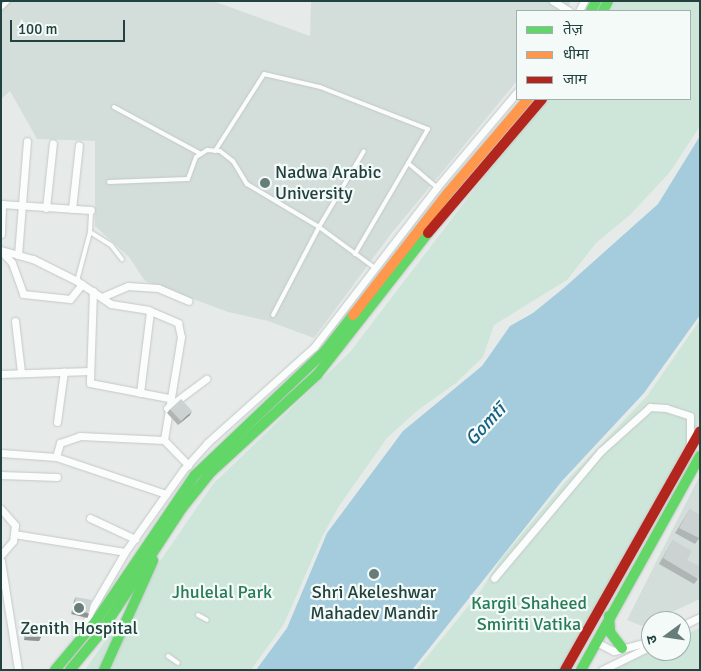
<!DOCTYPE html>
<html>
<head>
<meta charset="utf-8">
<style>
	body { margin:0 }
	#map { position:relative; width:701px; height:671px; overflow:hidden; background:#e6ebea; font-family:Signika,"Noto Sans Devanagari",sans-serif }
	div>[style] { position:absolute }
	.built>* { inset:0; background:#d3deda }
	.green>* { inset:0; background:#cee6d9 }
	.water>* { inset:0; background:#a4ccdd }
	.roads { filter:drop-shadow(0 0 1px #c3c8c7) drop-shadow(0 0 1px #c3c8c7) }
	.lane>* { height:4px; margin:-2px; padding:0 2px; transform-origin:2px; border-radius:2px; background:#fbfcfc }
	.street>* { height:7px; margin:-3.5px; padding:0 3.5px; transform-origin:3.5px; border-radius:3.5px; background:#fbfcfc }
	.fast>* { height:10px; margin:-5px; padding:0 5px; transform-origin:5px; border-radius:5px; background:#63d668 }
	.slow>* { height:10px; margin:-5px; padding:0 5px; transform-origin:5px; border-radius:5px; background:#ff974d }
	.jam>* { height:10px; margin:-5px; padding:0 5px; transform-origin:5px; border-radius:5px; background:#b3261e }
	.wall>* { inset:0; background:#afb5b4 }
	.shaded-wall>* { inset:0; background:#8f9392; transform-origin:0 0 }
	.building>* { inset:0; background:#ccd2d1; transform-origin:0 0 }
	.dots>* { width:14px; height:14px; translate:-50% -50%; box-sizing:border-box; border:2px solid #f4faf8; border-radius:50% }
	span { translate:-50% -50%; white-space:nowrap; text-align:center; line-height:1.15; -webkit-text-stroke:4.5px #f4faf8; paint-order:stroke }
	.poi-label { font-size:18px; color:#21423e }
	.left { translate:0 -50%; text-align:left }
	.park-label { font-size:18px; color:#287c55 }
	.water-label { font-size:19px; color:#166083; font-style:italic }
	.frame { position:absolute; inset:0; border:2px solid #21423e; pointer-events:none }
	.legend { position:absolute; left:516px; top:10px; width:175px; height:90px; box-sizing:border-box; background:#f4faf8; border:1px solid #a0b0ae; margin:0; padding:6px 9px; list-style:none; font-size:15px; color:#21423e }
	.legend li { display:flex; align-items:center; gap:10px; height:25px }
	.legend b { width:25px; border:1px solid #a0b0ae }
	.north { position:absolute; left:641px; top:611px; width:50px; height:50px; box-sizing:border-box; background:#f4faf8; border:1px solid #a0b0ae; border-radius:50%; rotate:256deg; font-size:14px; font-weight:700; line-height:20px; text-align:center; color:#21423e }
	.north::after { content:''; display:block; margin:auto; width:18px; height:22px; background:#667d7a; clip-path:polygon(50% 0,100% 100%,50% 72%,0 100%) }
	.scale { position:absolute; left:10px; top:20px; width:115px; height:22px; box-sizing:border-box; border:2px solid #21423e; border-top:0; padding-left:6px; font-size:15px; line-height:18px; white-space:nowrap; color:#21423e; -webkit-text-stroke:4px #f4faf8; paint-order:stroke }
</style>
</head>
<body>
<div id="map">
	<div class="built">
		<i style="clip-path:polygon(1px 1px,213px 1px,310px 36px,311px 1px,571px 1px,566px 11px,517px 11px,517px 81px,391px 234px,314px 338px,268px 321px,228px 312px,145px 281px,129px 257px,95px 226px,95px 141px,37px 139px,10px 91px,1px 99px)"></i>
		<i style="clip-path:polygon(700px 475px,700px 599px,642px 626px,627px 620px)"></i>
	</div>
	<div class="green">
		<i style="clip-path:polygon(615px 1px,700px 1px,700px 126px,670px 172px,630px 215px,596px 243px,567px 280px,494px 325px,483px 357px,456px 383px,418px 410px,387px 438px,339px 506px,322px 537px,284px 624px,251px 670px,85px 670px,213px 484px,350px 352px,486px 174px,549px 99px,690px 99px,690px 11px,610px 11px)"></i>
		<i style="clip-path:polygon(700px 320px,700px 420px,559px 670px,416px 670px,480px 592px,501px 559px,567px 480px,647px 396px)"></i>
		<i style="clip-path:polygon(700px 628px,700px 670px,607px 670px,651px 650px,681px 651px,681px 636px)"></i>
	</div>
	<div class="water">
		<i style="clip-path:polygon(700px 136px,700px 315px,644px 393px,562px 481px,412px 670px,256px 670px,287px 628px,327px 533px,403px 431px,482px 366px,510px 326px,533px 313px,565px 287px,658px 204px)"></i>
	</div>
	<div class="roads">
		<div class="lane">
			<i style="left:1px;top:8px;width:10px;rotate:-45deg"></i>
			<i style="left:114px;top:107px;width:99px;rotate:28.4deg"></i>
			<i style="left:215px;top:151px;width:91px;rotate:-57.5deg"></i>
			<i style="left:264px;top:74px;width:57px;rotate:13.1deg"></i>
			<i style="left:320px;top:87px;width:116px;rotate:21.3deg"></i>
			<i style="left:428px;top:129px;width:145px;rotate:120.3deg"></i>
			<i style="left:408px;top:163px;width:38px;rotate:40deg"></i>
			<i style="left:109px;top:182px;width:79px;rotate:-2.2deg"></i>
			<i style="left:188px;top:179px;width:23px;rotate:-70deg"></i>
			<i style="left:196px;top:157px;width:13px;rotate:-32deg"></i>
			<i style="left:207px;top:150px;width:13px;rotate:4deg"></i>
			<i style="left:220px;top:151px;width:16px;rotate:38deg"></i>
			<i style="left:233px;top:161px;width:27px;rotate:59deg"></i>
			<i style="left:247px;top:184px;width:84px;rotate:30.8deg"></i>
			<i style="left:319px;top:227px;width:69px;rotate:36.2deg"></i>
			<i style="left:90px;top:232px;width:25px;rotate:32deg"></i>
			<i style="left:111px;top:245px;width:18px;rotate:52deg"></i>
			<i style="left:77px;top:281px;width:51px;rotate:-75.1deg"></i>
			<i style="left:90px;top:232px;width:22px;rotate:-87deg"></i>
			<i style="left:273px;top:315px;width:99px;rotate:-62.4deg"></i>
			<i style="left:319px;top:227px;width:88px;rotate:-59.4deg"></i>
			<i style="left:198px;top:615px;width:10px;rotate:29deg"></i>
			<i style="left:168px;top:656px;width:12px;rotate:35deg"></i>
		</div>
		<div class="street">
			<i style="left:553px;top:1px;width:19px;rotate:32deg"></i>
			<i style="left:579px;top:11px;width:11px;rotate:-63deg"></i>
			<i style="left:1px;top:204px;width:90px;rotate:3.8deg"></i>
			<i style="left:46px;top:208px;width:65px;rotate:-83.9deg"></i>
			<i style="left:72px;top:209px;width:64px;rotate:-83.8deg"></i>
			<i style="left:1px;top:234px;width:30px;rotate:-88deg"></i>
			<i style="left:1px;top:250px;width:33px;rotate:16deg"></i>
			<i style="left:33px;top:259px;width:49px;rotate:26.6deg"></i>
			<i style="left:77px;top:281px;width:41px;rotate:34.1deg"></i>
			<i style="left:111px;top:304px;width:37px;rotate:9deg"></i>
			<i style="left:148px;top:310px;width:33px;rotate:23deg"></i>
			<i style="left:178px;top:323px;width:14px;rotate:78deg"></i>
			<i style="left:181px;top:337px;width:104px;rotate:99.4deg"></i>
			<i style="left:164px;top:440px;width:35px;rotate:46deg"></i>
			<i style="left:1px;top:251px;width:16px;rotate:47deg"></i>
			<i style="left:12px;top:263px;width:33px;rotate:70deg"></i>
			<i style="left:23px;top:294px;width:47px;rotate:6.1deg"></i>
			<i style="left:70px;top:299px;width:19px;rotate:-51deg"></i>
			<i style="left:18px;top:255px;width:114px;rotate:-85.5deg"></i>
			<i style="left:93px;top:291px;width:92px;rotate:91.9deg"></i>
			<i style="left:90px;top:383px;width:80px;rotate:10.8deg"></i>
			<i style="left:102px;top:297px;width:28px;rotate:-23deg"></i>
			<i style="left:128px;top:286px;width:30px;rotate:4deg"></i>
			<i style="left:158px;top:288px;width:33px;rotate:23deg"></i>
			<i style="left:15px;top:321px;width:51px;rotate:83.3deg"></i>
			<i style="left:1px;top:374px;width:89px;rotate:-1.9deg"></i>
			<i style="left:140px;top:393px;width:83px;rotate:-83deg"></i>
			<i style="left:167px;top:408px;width:49px;rotate:-36.6deg"></i>
			<i style="left:57px;top:422px;width:51px;rotate:-82.2deg"></i>
			<i style="left:1px;top:453px;width:55px;rotate:4.2deg"></i>
			<i style="left:56px;top:457px;width:15px;rotate:-74deg"></i>
			<i style="left:60px;top:443px;width:21px;rotate:-19deg"></i>
			<i style="left:80px;top:436px;width:84px;rotate:2.7deg"></i>
			<i style="left:56px;top:457px;width:116px;rotate:18.6deg"></i>
			<i style="left:1px;top:475px;width:56px;rotate:2deg"></i>
			<i style="left:1px;top:509px;width:21px;rotate:49deg"></i>
			<i style="left:15px;top:525px;width:16px;rotate:97deg"></i>
			<i style="left:13px;top:541px;width:18px;rotate:131deg"></i>
			<i style="left:90px;top:518px;width:50px;rotate:25deg"></i>
			<i style="left:14px;top:534px;width:112px;rotate:9.2deg"></i>
			<i style="left:1px;top:561px;width:110px;rotate:81.1deg"></i>
			<i style="left:494px;top:578px;width:166px;rotate:-49.9deg"></i>
			<i style="left:601px;top:451px;width:66px;rotate:-41.9deg"></i>
			<i style="left:650px;top:407px;width:16px;rotate:4deg"></i>
			<i style="left:666px;top:408px;width:25px;rotate:18deg"></i>
			<i style="left:690px;top:416px;width:29px;rotate:90deg"></i>
			<i style="left:681px;top:626px;width:21px;rotate:-25deg"></i>
			<i style="left:82px;top:634px;width:23px;rotate:-70deg"></i>
			<i style="left:90px;top:612px;width:69px;rotate:-59.7deg"></i>
			<i style="left:125px;top:552px;width:100px;rotate:-54.7deg"></i>
			<i style="left:183px;top:470px;width:36px;rotate:-48deg"></i>
			<i style="left:207px;top:443px;width:144px;rotate:-41.9deg"></i>
			<i style="left:314px;top:347px;width:202px;rotate:-52.4deg"></i>
			<i style="left:437px;top:187px;width:124px;rotate:-49.9deg"></i>
			<i style="left:596px;top:642px;width:20px;rotate:27deg"></i>
			<i style="left:614px;top:651px;width:38px;rotate:-15deg"></i>
			<i style="left:602px;top:670px;width:48px;rotate:-26deg"></i>
			<i style="left:645px;top:649px;width:9px;rotate:-49deg"></i>
		</div>
		<div class="fast">
			<i style="left:591px;top:11px;width:11px;rotate:-63deg"></i>
			<i style="left:603px;top:11px;width:11px;rotate:-63deg"></i>
			<i style="left:609px;top:616px;width:16px;rotate:86deg"></i>
			<i style="left:610px;top:632px;width:20px;rotate:53deg"></i>
			<i style="left:55px;top:670px;width:64px;rotate:-50.1deg"></i>
			<i style="left:96px;top:621px;width:176px;rotate:-55.9deg"></i>
			<i style="left:195px;top:475px;width:180px;rotate:-43.6deg"></i>
			<i style="left:325px;top:351px;width:46px;rotate:-52.1deg"></i>
			<i style="left:70px;top:670px;width:45px;rotate:-50.4deg"></i>
			<i style="left:99px;top:635px;width:152px;rotate:-56.8deg"></i>
			<i style="left:182px;top:508px;width:46px;rotate:-51.1deg"></i>
			<i style="left:211px;top:472px;width:144px;rotate:-42.5deg"></i>
			<i style="left:317px;top:375px;width:180px;rotate:-52deg"></i>
			<i style="left:104px;top:670px;width:120px;rotate:-65.8deg"></i>
			<i style="left:581px;top:670px;width:245px;rotate:-60.9deg"></i>
		</div>
		<div class="slow">
			<i style="left:353px;top:315px;width:155px;rotate:-52.1deg"></i>
			<i style="left:448px;top:193px;width:123px;rotate:-49.6deg"></i>
		</div>
		<div class="jam">
			<i style="left:428px;top:233px;width:176px;rotate:-49.6deg"></i>
			<i style="left:565px;top:670px;width:274px;rotate:-60.5deg"></i>
		</div>
	</div>
	<div class="wall">
		<i style="clip-path:polygon(170px 409px,190px 415px,178px 425px,167px 413px)"></i>
		<i style="clip-path:polygon(690px 509px,700px 537px,695px 544px,675px 533px)"></i>
		<i style="clip-path:polygon(673px 540px,698px 579px,694px 584px,659px 564px)"></i>
		<i style="clip-path:polygon(76px 597px,89px 614px,87px 618px,71px 614px,74px 600px)"></i>
		<i style="clip-path:polygon(27px 629px,41px 637px,39px 641px,24px 640px,24px 633px)"></i>
	</div>
	<div class="shaded-wall">
		<i style="clip-path:polygon(192px 411px,190px 415px,178px 425px)"></i>
		<i style="left:73px;top:610px;width:16px;height:4px;rotate:14deg"></i>
		<i style="clip-path:polygon(26px 637px,41px 637px,39px 641px,24px 640px)"></i>
	</div>
	<div class="building">
		<i style="left:181px;top:399px;width:16px;height:15px;rotate:47deg"></i>
		<i style="clip-path:polygon(690px 509px,700px 515px,700px 537px,699px 538px,679px 528px)"></i>
		<i style="clip-path:polygon(673px 540px,692px 551px,687px 560px,700px 566px,700px 573px,698px 579px,663px 558px)"></i>
		<i style="left:76px;top:597px;width:16px;height:13px;rotate:11deg"></i>
		<i style="clip-path:polygon(27px 629px,42px 630px,41px 637px,26px 637px)"></i>
	</div>
	<div class="dots">
		<i style="left:265px;top:183px;background:#667d7a"></i>
		<i style="left:374px;top:574px;background:#667d7a"></i>
		<i style="left:79px;top:608px;background:#667d7a"></i>
	</div>
	<div class="poi-label">
		<span class="left" style="left:275px;top:183px">Nadwa Arabic<br>University</span>
		<span style="left:374px;top:603px">Shri Akeleshwar<br>Mahadev Mandir</span>
		<span style="left:79px;top:628px">Zenith Hospital</span>
	</div>
	<div class="park-label">
		<span style="left:222px;top:592px">Jhulelal Park</span>
		<span style="left:529px;top:614px">Kargil Shaheed<br>Smiriti Vatika</span>
	</div>
	<div class="water-label">
		<span style="left:486px;top:425px;rotate:-47deg">Gomtī</span>
	</div>
	<div class="frame"></div>
	<ul class="legend">
	<li><b style="height:6px;background:#63d668"></b>तेज़</li>
	<li><b style="height:6px;background:#ff974d"></b>धीमा</li>
	<li><b style="height:6px;background:#b3261e"></b>जाम</li>
	</ul>
	<div class="north">उ</div>
	<div class="scale">100 m</div>
</div>
</body>
</html>
